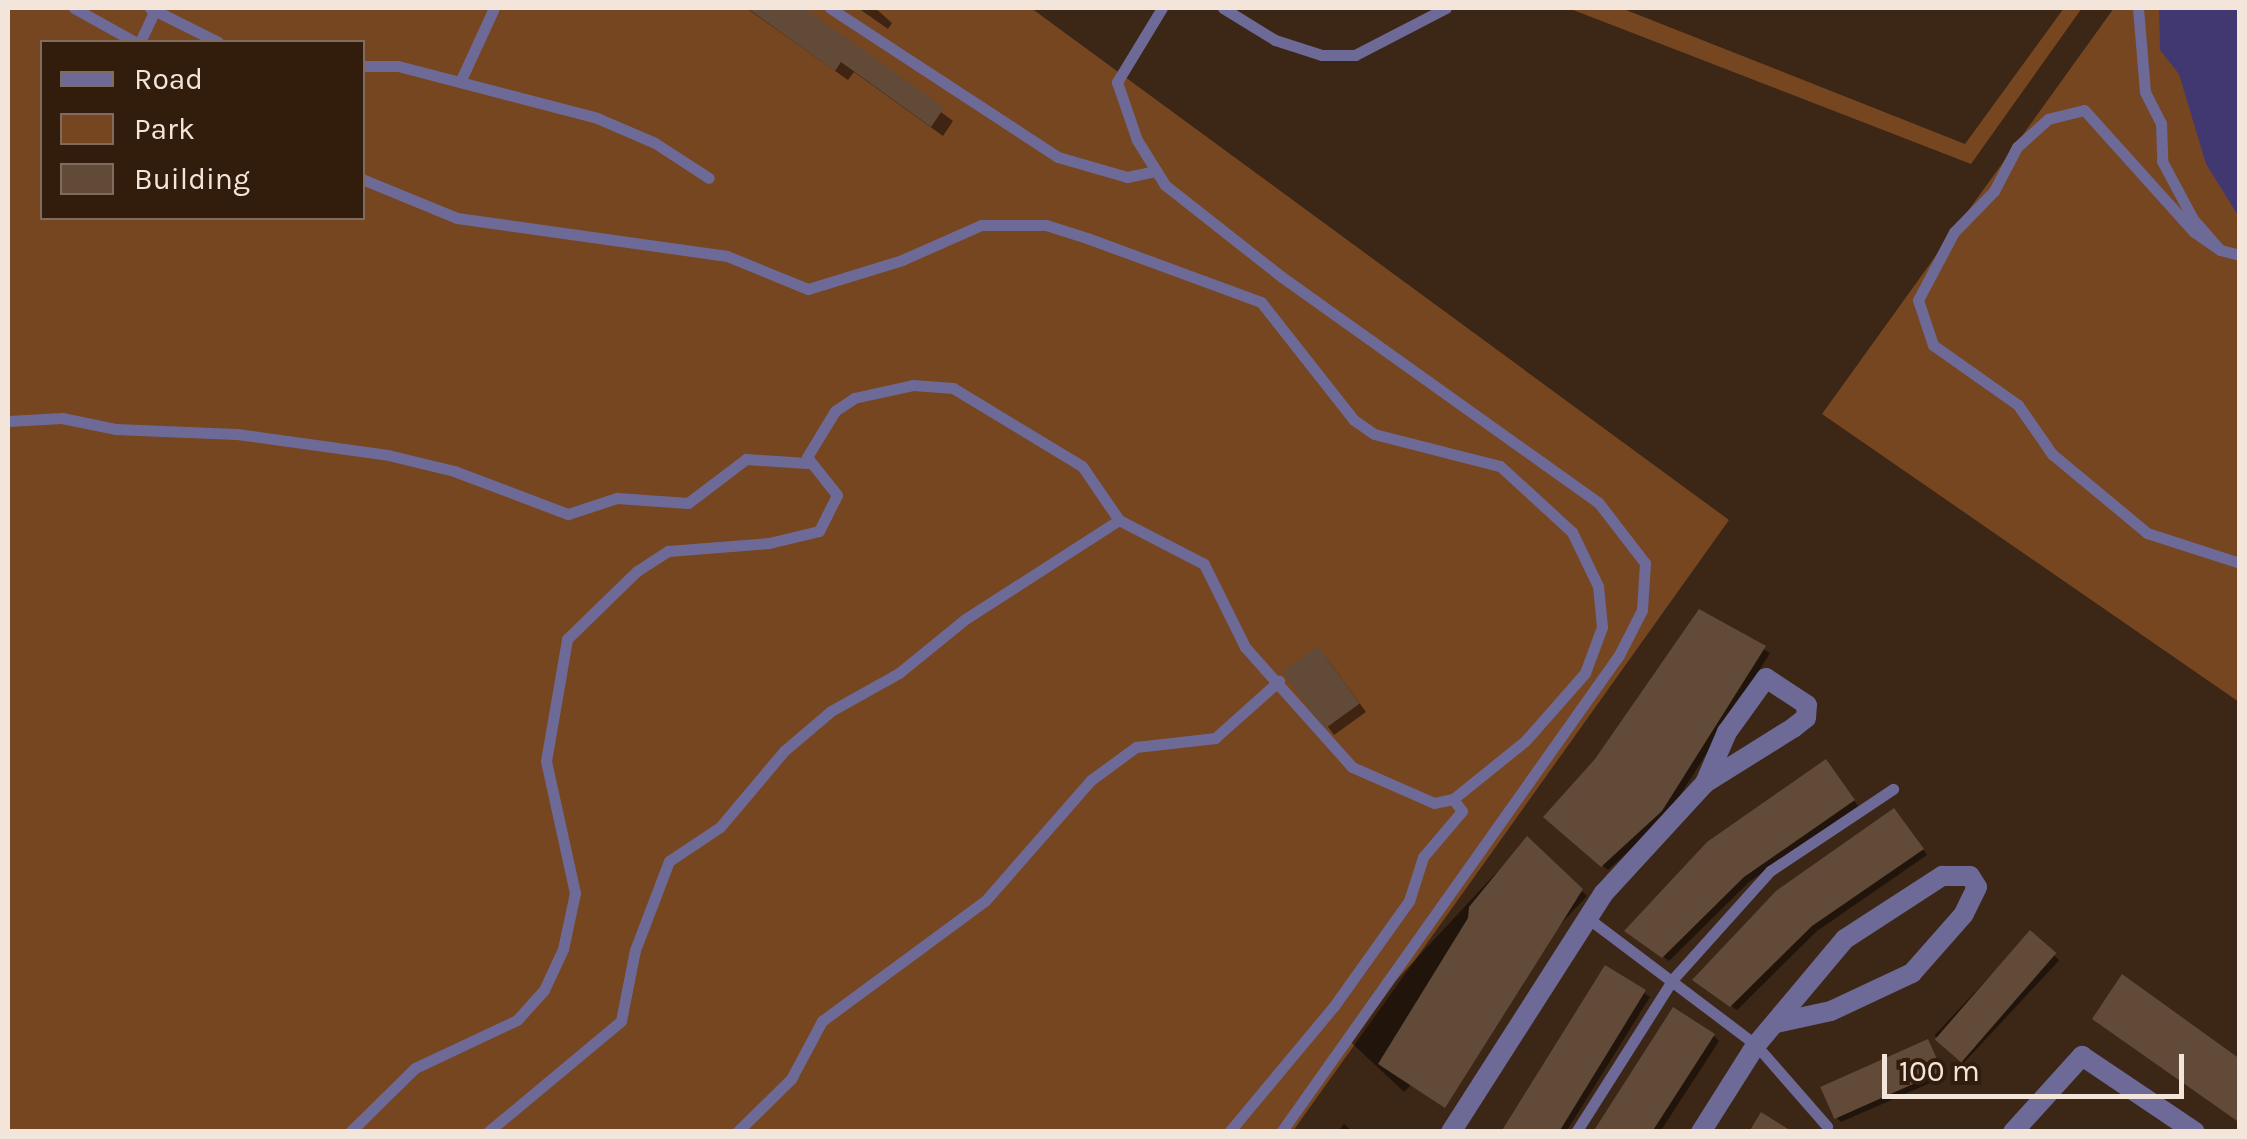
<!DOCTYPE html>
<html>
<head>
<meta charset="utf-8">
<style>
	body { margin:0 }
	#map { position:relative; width:2247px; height:1139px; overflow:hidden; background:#3c2616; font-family:Karla,sans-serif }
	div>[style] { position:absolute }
	.green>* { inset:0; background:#764621 }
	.water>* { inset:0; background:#413872 }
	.shadow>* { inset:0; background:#0007; transform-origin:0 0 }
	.building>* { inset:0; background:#624a39; transform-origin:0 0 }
	.service>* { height:11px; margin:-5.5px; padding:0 5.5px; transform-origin:5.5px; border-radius:5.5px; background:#6e6a97 }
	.minor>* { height:20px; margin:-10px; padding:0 10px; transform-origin:10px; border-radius:10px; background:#6e6a97 }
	span { translate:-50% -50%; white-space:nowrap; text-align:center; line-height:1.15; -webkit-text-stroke:10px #321c0c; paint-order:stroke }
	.frame { position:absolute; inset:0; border:10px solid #f4e5db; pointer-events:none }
	.legend { position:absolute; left:40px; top:40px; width:325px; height:180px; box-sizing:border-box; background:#321c0c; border:2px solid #806c5f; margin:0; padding:12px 18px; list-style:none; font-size:30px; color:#f4e5db }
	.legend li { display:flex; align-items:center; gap:20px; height:50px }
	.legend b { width:50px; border:2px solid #806c5f }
	.scale { position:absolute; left:1882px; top:1054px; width:302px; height:45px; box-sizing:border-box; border:5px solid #f4e5db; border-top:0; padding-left:12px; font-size:30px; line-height:35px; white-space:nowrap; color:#f4e5db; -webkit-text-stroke:8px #321c0c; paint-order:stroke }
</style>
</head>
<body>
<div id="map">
	<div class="green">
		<i style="clip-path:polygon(evenodd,8px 8px,1031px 8px,1729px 520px,1293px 1131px,8px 1131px,8px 8px,42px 42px,362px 42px,362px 218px,42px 218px,42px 42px)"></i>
		<i style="clip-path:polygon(1568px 8px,1621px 8px,1965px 144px,2064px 8px,2082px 8px,1971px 164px)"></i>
		<i style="clip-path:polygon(2114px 8px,2239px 8px,2239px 702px,1822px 414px)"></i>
	</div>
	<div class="water">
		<i style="clip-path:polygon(2159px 8px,2239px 8px,2239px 217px,2206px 164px,2179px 74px,2160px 50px)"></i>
	</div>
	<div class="shadow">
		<i style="clip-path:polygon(746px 8px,800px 8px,953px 121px,943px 136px,854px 72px,848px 80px)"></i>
		<i style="clip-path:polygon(858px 8px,875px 8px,892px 23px,888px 29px)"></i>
		<i style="clip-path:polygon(1700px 612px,1770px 653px,1667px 816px,1608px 870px,1546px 817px,1597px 761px)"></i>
		<i style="clip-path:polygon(1326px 657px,1366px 712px,1334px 735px,1287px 672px)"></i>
		<i style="clip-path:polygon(1831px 767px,1858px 806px,1749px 882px,1669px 961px,1632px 935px)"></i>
		<i style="clip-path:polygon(1899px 816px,1927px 855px,1817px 931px,1737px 1010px,1700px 984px)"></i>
		<i style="left:1527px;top:840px;width:82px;height:268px;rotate:43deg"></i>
		<i style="left:2030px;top:933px;width:40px;height:140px;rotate:43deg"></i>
		<i style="clip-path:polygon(1605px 968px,1650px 997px,1566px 1132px,1504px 1132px)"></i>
		<i style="clip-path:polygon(1714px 1036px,1719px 1041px,1660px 1132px,1596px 1132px)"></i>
		<i style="clip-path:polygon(1928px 1042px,1946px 1076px,1841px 1122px,1836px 1117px)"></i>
		<i style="clip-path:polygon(1344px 1124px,1353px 1132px,1338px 1132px)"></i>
	</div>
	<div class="building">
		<i style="clip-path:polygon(747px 8px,804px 8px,944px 108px,931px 127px,841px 62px,835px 71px)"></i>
		<i style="clip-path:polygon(1699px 609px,1766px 646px,1662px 811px,1601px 867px,1543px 817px,1595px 759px)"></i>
		<i style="left:1318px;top:646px;width:71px;height:44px;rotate:54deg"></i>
		<i style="clip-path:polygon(1826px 759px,1855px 800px,1744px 877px,1662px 958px,1624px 931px,1707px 842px)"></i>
		<i style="clip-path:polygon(1894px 808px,1924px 849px,1812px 926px,1730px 1007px,1692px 980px,1776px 891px)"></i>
		<i style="clip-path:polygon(1527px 836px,1583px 889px,1445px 1108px,1378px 1064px,1468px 918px,1469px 907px)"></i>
		<i style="left:2030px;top:930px;width:35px;height:145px;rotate:41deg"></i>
		<i style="clip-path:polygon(1605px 965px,1646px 990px,1559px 1132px,1501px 1132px)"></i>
		<i style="clip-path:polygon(2122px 974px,2240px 1059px,2240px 1123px,2092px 1019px)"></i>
		<i style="clip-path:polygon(1673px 1007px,1715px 1034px,1652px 1132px,1593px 1132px)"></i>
		<i style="left:1928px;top:1039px;width:35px;height:118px;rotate:66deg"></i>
		<i style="clip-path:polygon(1761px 1112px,1793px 1132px,1749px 1132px)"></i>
	</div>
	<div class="service">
		<i style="left:74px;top:8px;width:70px;rotate:29.1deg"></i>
		<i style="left:150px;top:8px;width:76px;rotate:26.6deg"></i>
		<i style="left:830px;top:8px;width:272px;rotate:33.2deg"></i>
		<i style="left:1058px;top:157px;width:72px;rotate:16.2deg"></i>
		<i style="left:1127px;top:177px;width:30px;rotate:-12deg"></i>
		<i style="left:1162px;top:8px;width:87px;rotate:121.3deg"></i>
		<i style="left:1117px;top:82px;width:61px;rotate:71deg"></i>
		<i style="left:1137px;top:140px;width:53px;rotate:58.1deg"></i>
		<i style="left:1165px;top:185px;width:149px;rotate:38.2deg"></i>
		<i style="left:1282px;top:277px;width:388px;rotate:35.5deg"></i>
		<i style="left:1598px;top:502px;width:77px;rotate:52.4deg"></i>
		<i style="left:1645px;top:563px;width:47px;rotate:93.7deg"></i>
		<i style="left:1642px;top:610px;width:51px;rotate:117.1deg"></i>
		<i style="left:1619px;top:655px;width:585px;rotate:125.32deg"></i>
		<i style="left:1223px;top:8px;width:61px;rotate:31.6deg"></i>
		<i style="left:1275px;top:40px;width:49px;rotate:17.7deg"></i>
		<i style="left:1322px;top:55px;width:33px"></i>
		<i style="left:1355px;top:55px;width:102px;rotate:-27.3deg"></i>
		<i style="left:2138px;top:8px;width:84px;rotate:85.2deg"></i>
		<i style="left:2145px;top:92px;width:35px;rotate:63deg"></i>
		<i style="left:2161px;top:123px;width:38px;rotate:88deg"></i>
		<i style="left:2162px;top:161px;width:66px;rotate:61.9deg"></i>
		<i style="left:2193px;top:219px;width:41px;rotate:48.9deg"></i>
		<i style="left:2220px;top:250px;width:21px;rotate:14deg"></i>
		<i style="left:140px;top:42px;width:33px;rotate:-65deg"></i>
		<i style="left:362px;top:66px;width:36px"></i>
		<i style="left:398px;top:66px;width:206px;rotate:14.6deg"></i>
		<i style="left:597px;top:118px;width:63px;rotate:23.3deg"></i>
		<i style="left:655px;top:143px;width:64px;rotate:32.9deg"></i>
		<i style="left:460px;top:82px;width:81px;rotate:-65.3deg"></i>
		<i style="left:362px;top:179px;width:103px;rotate:22.3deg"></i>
		<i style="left:457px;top:218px;width:273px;rotate:8deg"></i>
		<i style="left:727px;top:256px;width:87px;rotate:22.2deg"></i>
		<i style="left:808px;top:289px;width:98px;rotate:-17.1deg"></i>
		<i style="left:902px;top:260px;width:86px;rotate:-23.9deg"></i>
		<i style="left:981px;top:225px;width:65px"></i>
		<i style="left:1046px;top:225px;width:43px;rotate:17.6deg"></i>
		<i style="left:1087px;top:238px;width:185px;rotate:20.2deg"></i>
		<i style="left:1261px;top:302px;width:150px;rotate:51.8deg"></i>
		<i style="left:1354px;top:420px;width:24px;rotate:35deg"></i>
		<i style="left:1374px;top:434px;width:130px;rotate:14.3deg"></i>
		<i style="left:1500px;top:466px;width:98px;rotate:42.5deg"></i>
		<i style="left:1572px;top:532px;width:60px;rotate:64.3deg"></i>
		<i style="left:1598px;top:586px;width:41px;rotate:84.4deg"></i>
		<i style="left:1602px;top:627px;width:49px;rotate:110.3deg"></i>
		<i style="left:1585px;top:673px;width:91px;rotate:131.4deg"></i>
		<i style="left:1525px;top:741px;width:92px;rotate:141.1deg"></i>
		<i style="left:1453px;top:799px;width:19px;rotate:168deg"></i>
		<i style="left:1434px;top:803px;width:90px;rotate:-156.3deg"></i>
		<i style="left:1352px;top:767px;width:161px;rotate:-131.7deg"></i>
		<i style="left:1245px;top:647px;width:93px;rotate:-116.3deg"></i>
		<i style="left:1204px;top:564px;width:96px;rotate:-152.6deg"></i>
		<i style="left:1119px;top:520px;width:184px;rotate:147.2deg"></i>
		<i style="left:964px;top:620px;width:84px;rotate:140.8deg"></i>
		<i style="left:899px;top:673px;width:78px;rotate:150.8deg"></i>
		<i style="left:831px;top:711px;width:62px;rotate:139.6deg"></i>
		<i style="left:784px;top:751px;width:99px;rotate:130.1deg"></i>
		<i style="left:720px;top:827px;width:61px;rotate:146.3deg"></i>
		<i style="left:669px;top:861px;width:95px;rotate:110.9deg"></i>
		<i style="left:635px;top:950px;width:72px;rotate:101.2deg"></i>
		<i style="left:621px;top:1021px;width:173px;rotate:140.2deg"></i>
		<i style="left:2220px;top:250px;width:32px;rotate:-145deg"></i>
		<i style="left:2194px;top:232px;width:164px;rotate:-132deg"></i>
		<i style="left:2084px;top:110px;width:37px;rotate:166deg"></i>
		<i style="left:2048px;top:119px;width:42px;rotate:137.9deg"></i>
		<i style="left:2017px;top:147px;width:50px;rotate:117.6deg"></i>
		<i style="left:1994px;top:191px;width:57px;rotate:134.3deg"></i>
		<i style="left:1954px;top:232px;width:77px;rotate:117.9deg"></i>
		<i style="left:1918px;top:300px;width:47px;rotate:71.6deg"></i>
		<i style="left:1933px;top:345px;width:104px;rotate:35.2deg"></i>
		<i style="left:2018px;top:405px;width:60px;rotate:55.2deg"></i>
		<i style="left:2052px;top:454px;width:124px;rotate:39.7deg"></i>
		<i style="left:2147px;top:533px;width:98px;rotate:17.9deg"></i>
		<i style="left:8px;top:421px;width:54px;rotate:-3.2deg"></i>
		<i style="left:62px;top:418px;width:54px;rotate:11.7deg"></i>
		<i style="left:115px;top:429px;width:122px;rotate:2.3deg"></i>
		<i style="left:237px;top:434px;width:152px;rotate:7.9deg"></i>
		<i style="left:388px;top:455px;width:68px;rotate:13.6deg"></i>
		<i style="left:454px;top:471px;width:122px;rotate:20.7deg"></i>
		<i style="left:568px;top:514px;width:52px;rotate:-18.1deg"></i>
		<i style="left:617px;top:498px;width:71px;rotate:4deg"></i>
		<i style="left:688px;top:503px;width:73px;rotate:-37.2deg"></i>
		<i style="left:746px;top:459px;width:61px;rotate:3.8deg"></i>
		<i style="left:1585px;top:916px;width:214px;rotate:37deg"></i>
		<i style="left:1756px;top:1045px;width:108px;rotate:48.8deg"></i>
		<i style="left:350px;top:1132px;width:91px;rotate:-44.6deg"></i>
		<i style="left:415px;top:1068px;width:113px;rotate:-25.2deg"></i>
		<i style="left:517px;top:1020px;width:40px;rotate:-48deg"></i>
		<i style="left:544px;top:990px;width:45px;rotate:-65.1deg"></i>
		<i style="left:563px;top:949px;width:57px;rotate:-77.9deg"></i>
		<i style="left:575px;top:893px;width:135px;rotate:-102.4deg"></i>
		<i style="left:546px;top:761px;width:124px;rotate:-80.2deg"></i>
		<i style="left:567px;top:639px;width:98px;rotate:-44.2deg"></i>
		<i style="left:637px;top:571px;width:37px;rotate:-33deg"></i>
		<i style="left:668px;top:551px;width:101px;rotate:-4.5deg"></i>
		<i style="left:769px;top:543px;width:51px;rotate:-13.5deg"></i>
		<i style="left:819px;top:531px;width:40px;rotate:-63.4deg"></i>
		<i style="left:837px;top:495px;width:48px;rotate:-128.3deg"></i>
		<i style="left:807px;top:457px;width:54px;rotate:-58.7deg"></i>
		<i style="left:835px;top:411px;width:23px;rotate:-34deg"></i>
		<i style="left:854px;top:398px;width:60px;rotate:-12.4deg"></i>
		<i style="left:913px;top:385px;width:40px;rotate:4.3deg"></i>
		<i style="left:953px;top:388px;width:151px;rotate:31.2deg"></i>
		<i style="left:1082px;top:466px;width:65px;rotate:55.6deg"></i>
		<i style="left:737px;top:1132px;width:76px;rotate:-44.5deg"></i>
		<i style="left:791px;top:1079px;width:66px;rotate:-61.9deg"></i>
		<i style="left:822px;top:1021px;width:202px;rotate:-36.4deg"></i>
		<i style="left:985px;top:901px;width:161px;rotate:-48.8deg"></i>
		<i style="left:1091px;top:780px;width:56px;rotate:-36.3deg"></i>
		<i style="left:1136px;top:747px;width:80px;rotate:-6.5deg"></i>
		<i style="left:1215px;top:738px;width:86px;rotate:-41.7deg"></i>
		<i style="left:1229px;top:1132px;width:164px;rotate:-50.2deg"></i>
		<i style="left:1334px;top:1006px;width:129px;rotate:-54.5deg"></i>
		<i style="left:1409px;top:901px;width:46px;rotate:-72.3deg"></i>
		<i style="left:1423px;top:857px;width:60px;rotate:-49.7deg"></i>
		<i style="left:1462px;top:811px;width:15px;rotate:-127deg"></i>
		<i style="left:1576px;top:1132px;width:181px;rotate:-57.6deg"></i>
		<i style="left:1673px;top:979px;width:145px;rotate:-48.1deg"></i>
		<i style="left:1770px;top:871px;width:148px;rotate:-33.7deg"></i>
	</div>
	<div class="minor">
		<i style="left:1451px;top:1132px;width:284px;rotate:-57.4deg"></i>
		<i style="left:1604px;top:893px;width:149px;rotate:-47.4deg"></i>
		<i style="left:1705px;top:783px;width:104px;rotate:-32deg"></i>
		<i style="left:1793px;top:728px;width:16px;rotate:-38deg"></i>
		<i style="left:1806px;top:718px;width:13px;rotate:-86deg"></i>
		<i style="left:1807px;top:705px;width:49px;rotate:-146.6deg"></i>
		<i style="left:1766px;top:678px;width:67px;rotate:125.8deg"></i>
		<i style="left:1727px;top:732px;width:56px;rotate:113.3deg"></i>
		<i style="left:1701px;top:1132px;width:103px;rotate:-57.7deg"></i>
		<i style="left:1756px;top:1045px;width:138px;rotate:-50deg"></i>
		<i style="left:1845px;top:939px;width:116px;rotate:-33deg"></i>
		<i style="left:1942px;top:876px;width:28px"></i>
		<i style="left:1970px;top:876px;width:13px;rotate:58deg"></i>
		<i style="left:1977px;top:887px;width:30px;rotate:116deg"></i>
		<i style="left:1964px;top:914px;width:79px;rotate:131.4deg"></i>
		<i style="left:1912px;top:973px;width:89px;rotate:154.9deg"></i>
		<i style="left:1831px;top:1011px;width:56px;rotate:167.7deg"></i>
		<i style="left:2013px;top:1132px;width:103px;rotate:-47.8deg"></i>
		<i style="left:2082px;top:1056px;width:136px;rotate:33.9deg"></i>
	</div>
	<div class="frame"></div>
	<ul class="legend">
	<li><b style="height:12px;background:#6e6a97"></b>Road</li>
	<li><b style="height:28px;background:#764621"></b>Park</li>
	<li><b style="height:28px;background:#624a39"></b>Building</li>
	</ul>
	<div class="scale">100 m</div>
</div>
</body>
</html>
